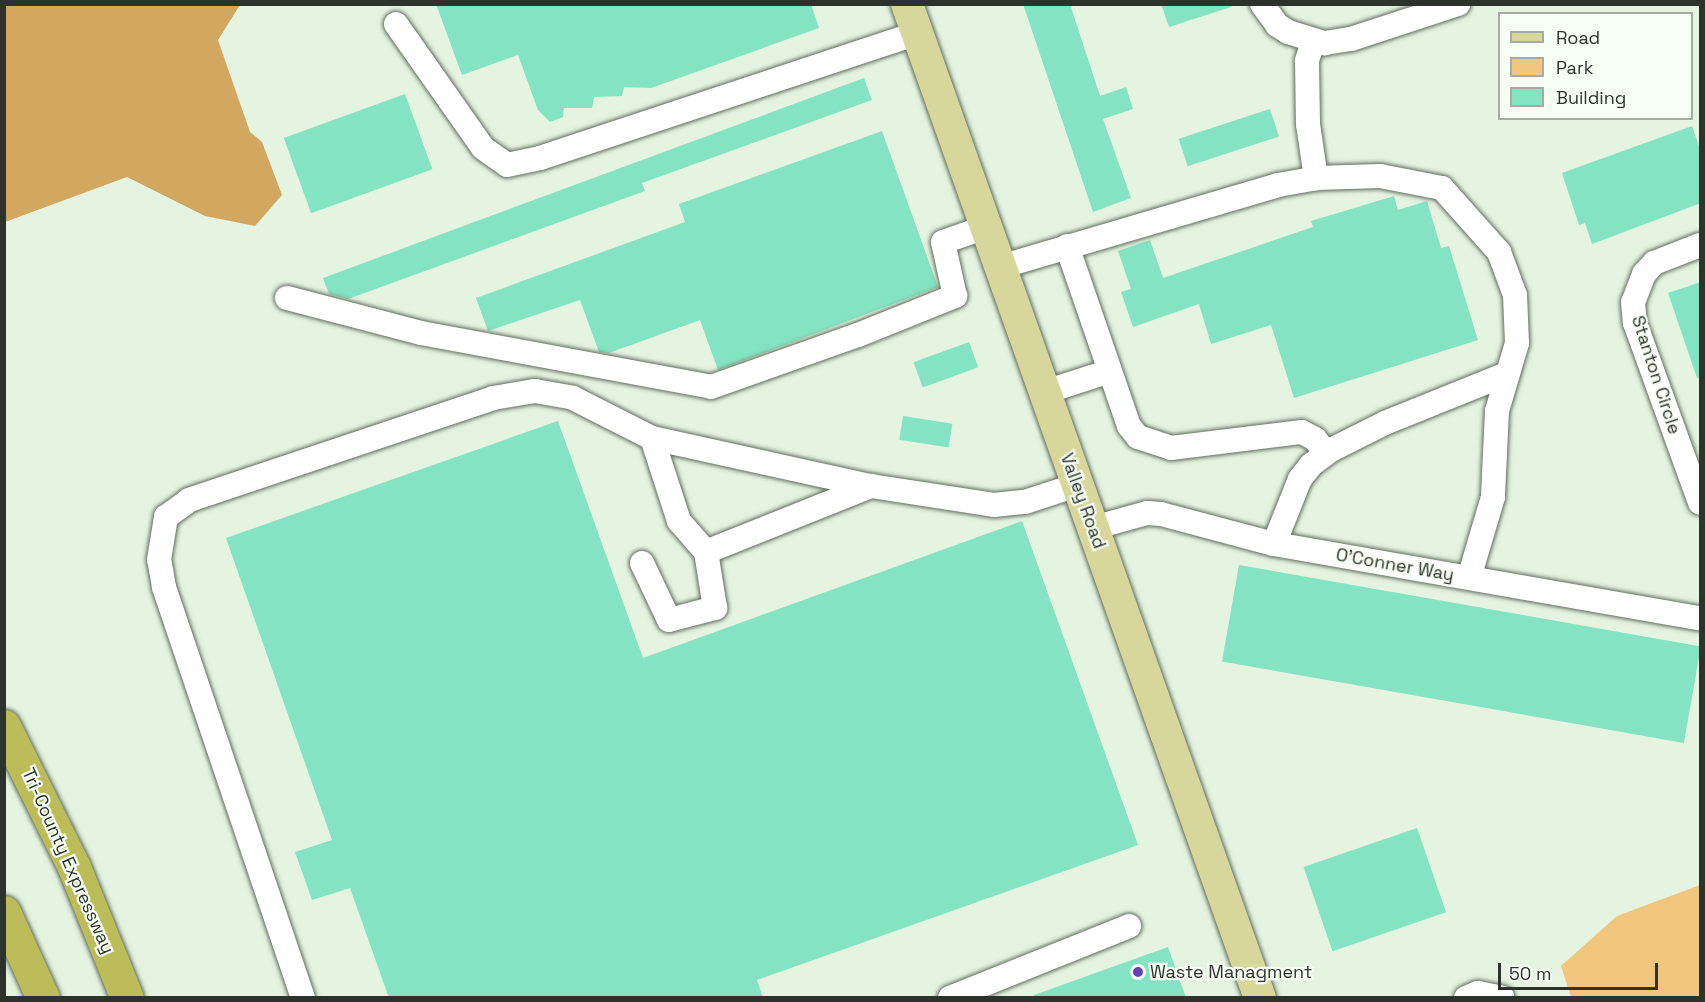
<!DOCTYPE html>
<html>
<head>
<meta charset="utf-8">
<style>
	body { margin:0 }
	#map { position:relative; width:1705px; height:1002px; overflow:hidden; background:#e5f3e1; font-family:"Space Grotesk",sans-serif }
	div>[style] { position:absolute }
	.green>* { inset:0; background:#f0c57d }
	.forest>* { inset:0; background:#d2a861 }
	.building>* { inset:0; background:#84e3c2; transform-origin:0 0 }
	.roads { filter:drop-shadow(0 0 2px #606d5d) drop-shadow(0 0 2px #606d5d) }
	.minor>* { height:24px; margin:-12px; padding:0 12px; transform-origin:12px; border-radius:12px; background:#fff }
	.major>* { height:32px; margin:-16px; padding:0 16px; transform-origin:16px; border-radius:16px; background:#d7d79b }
	.highway>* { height:33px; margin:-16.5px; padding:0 16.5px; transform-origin:16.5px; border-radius:16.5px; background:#bcbc58 }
	.dots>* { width:16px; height:16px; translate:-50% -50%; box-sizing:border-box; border:3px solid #f6fef4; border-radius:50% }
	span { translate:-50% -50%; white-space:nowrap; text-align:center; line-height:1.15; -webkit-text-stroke:4.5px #f6fef4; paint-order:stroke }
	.street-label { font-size:18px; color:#2d322c }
	.poi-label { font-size:18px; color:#2d322c }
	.left { translate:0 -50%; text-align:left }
	.frame { position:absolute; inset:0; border:6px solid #2d322c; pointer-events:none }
	.legend { position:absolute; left:1498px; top:12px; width:195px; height:108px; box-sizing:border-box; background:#f6fef4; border:2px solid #a6aca4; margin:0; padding:8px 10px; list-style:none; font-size:18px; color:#2d322c }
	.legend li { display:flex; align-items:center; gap:12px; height:30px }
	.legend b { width:30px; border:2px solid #a6aca4 }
	.scale { position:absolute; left:1498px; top:963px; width:160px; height:27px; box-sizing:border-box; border:3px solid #2d322c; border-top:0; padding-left:8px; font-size:18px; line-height:21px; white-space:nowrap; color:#2d322c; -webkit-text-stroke:4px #f6fef4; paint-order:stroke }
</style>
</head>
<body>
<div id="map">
	<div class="green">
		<i style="clip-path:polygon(1700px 885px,1700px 997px,1571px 997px,1561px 966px,1617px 916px)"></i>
	</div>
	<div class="forest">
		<i style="clip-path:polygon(5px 4px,240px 5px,218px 40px,250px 132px,262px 142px,282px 195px,255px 226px,205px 216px,127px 177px,5px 222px)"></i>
	</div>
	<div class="building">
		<i style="clip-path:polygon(436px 4px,811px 4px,819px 28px,651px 88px,624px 87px,622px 96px,594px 97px,592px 108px,564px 108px,563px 117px,550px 122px,538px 110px,518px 55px,462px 75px)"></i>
		<i style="clip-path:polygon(1023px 4px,1070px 4px,1100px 96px,1126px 87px,1133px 109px,1103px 119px,1131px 198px,1093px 212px)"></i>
		<i style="clip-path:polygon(1161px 4px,1230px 4px,1231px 7px,1169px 27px)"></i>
		<i style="clip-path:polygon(864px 78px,872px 100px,642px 183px,645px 191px,348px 299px,329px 294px,323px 278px)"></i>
		<i style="left:405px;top:94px;width:80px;height:129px;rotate:70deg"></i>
		<i style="left:1270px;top:109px;width:29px;height:96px;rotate:72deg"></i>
		<i style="clip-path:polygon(1692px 126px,1701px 152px,1701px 203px,1592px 244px,1585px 223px,1579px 225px,1562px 173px)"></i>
		<i style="clip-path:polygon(882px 131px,938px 287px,718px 370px,700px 320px,609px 353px,599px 352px,580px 300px,488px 331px,476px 298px,685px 222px,679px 204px)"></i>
		<i style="clip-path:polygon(1394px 196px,1398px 210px,1427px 201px,1441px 248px,1449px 246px,1478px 340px,1294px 398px,1271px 325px,1211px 344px,1199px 304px,1133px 327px,1121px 292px,1131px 289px,1118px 251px,1150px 240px,1163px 278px,1313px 227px,1311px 221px)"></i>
		<i style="clip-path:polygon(1701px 282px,1701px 378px,1697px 378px,1668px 293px)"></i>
		<i style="left:969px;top:342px;width:27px;height:59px;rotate:70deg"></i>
		<i style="left:903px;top:416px;width:50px;height:24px;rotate:9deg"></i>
		<i style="clip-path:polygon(558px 421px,643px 658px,1022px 521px,1138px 845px,757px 980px,763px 998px,389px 998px,350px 888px,312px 900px,295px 852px,332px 840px,226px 538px)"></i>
		<i style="left:1239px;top:565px;width:469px;height:98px;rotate:10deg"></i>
		<i style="left:1417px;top:828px;width:89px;height:120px;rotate:71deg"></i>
		<i style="clip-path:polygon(1168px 947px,1186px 998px,1035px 998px,1034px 995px)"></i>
	</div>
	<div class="roads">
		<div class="minor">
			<i style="left:1262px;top:4px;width:26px;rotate:54deg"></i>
			<i style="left:1277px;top:25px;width:13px;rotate:32deg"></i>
			<i style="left:1288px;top:32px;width:39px;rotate:17deg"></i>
			<i style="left:1325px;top:43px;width:26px;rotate:-9deg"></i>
			<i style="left:1351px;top:39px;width:113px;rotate:-18.1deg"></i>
			<i style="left:396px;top:24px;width:151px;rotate:54.9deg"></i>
			<i style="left:483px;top:148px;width:29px;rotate:35deg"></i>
			<i style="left:507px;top:165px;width:34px;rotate:-12deg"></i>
			<i style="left:540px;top:158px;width:397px;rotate:-18.3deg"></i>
			<i style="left:1313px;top:42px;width:20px;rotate:108deg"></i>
			<i style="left:1307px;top:61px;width:63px;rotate:89.1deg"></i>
			<i style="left:1308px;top:124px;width:55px;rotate:81.6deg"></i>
			<i style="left:1700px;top:245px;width:49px;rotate:158.6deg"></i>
			<i style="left:1654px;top:263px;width:15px;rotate:132deg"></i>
			<i style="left:1644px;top:274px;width:30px;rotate:111deg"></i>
			<i style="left:1633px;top:302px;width:21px;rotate:85deg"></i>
			<i style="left:1635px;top:323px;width:191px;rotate:70.1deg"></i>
			<i style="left:1067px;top:246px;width:190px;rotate:71deg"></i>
			<i style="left:1129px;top:426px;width:14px;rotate:51deg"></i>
			<i style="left:1138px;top:437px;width:35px;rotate:18deg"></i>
			<i style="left:1171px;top:448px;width:132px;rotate:-7deg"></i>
			<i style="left:1302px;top:432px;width:15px;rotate:28deg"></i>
			<i style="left:1315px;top:439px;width:18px;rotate:52deg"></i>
			<i style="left:1000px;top:267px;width:290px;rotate:-16.4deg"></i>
			<i style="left:1278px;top:185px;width:39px;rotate:-10deg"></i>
			<i style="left:1316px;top:178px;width:64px;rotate:-1.8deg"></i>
			<i style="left:1380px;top:176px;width:63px;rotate:11deg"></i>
			<i style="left:1442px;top:188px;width:86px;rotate:48.3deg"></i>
			<i style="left:1499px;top:252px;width:46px;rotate:69.6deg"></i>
			<i style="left:1515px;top:295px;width:48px;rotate:87.6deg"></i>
			<i style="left:1517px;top:343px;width:71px;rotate:106.4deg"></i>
			<i style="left:1497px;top:411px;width:86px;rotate:92.7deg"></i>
			<i style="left:1493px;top:497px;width:84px;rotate:106.5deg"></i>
			<i style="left:287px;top:298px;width:138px;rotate:14.6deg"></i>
			<i style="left:421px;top:333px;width:295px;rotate:10.5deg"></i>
			<i style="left:711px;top:387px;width:156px;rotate:-19.5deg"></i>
			<i style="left:858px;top:335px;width:105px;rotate:-21.9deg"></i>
			<i style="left:955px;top:296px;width:55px;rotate:-102.5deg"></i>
			<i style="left:943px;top:242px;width:46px;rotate:-19.2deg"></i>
			<i style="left:1045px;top:392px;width:68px;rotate:-17.9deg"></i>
			<i style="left:1093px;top:528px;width:56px;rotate:-15.5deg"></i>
			<i style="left:1147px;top:513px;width:14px;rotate:4deg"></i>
			<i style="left:1161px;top:514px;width:117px;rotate:14.9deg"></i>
			<i style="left:1274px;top:544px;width:432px;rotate:9.9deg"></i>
			<i style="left:1274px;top:544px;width:70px;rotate:-68.2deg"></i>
			<i style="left:1300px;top:479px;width:18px;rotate:-52deg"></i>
			<i style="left:1311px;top:465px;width:25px;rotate:-37deg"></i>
			<i style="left:1331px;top:450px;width:60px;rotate:-26.6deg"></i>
			<i style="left:1385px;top:423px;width:128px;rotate:-22deg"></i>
			<i style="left:706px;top:552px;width:178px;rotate:-21.8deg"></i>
			<i style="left:642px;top:563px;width:63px;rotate:64.7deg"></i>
			<i style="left:669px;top:620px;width:48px;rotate:-14.6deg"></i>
			<i style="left:715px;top:608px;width:57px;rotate:-99.1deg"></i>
			<i style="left:706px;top:552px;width:41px;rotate:-131.1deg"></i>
			<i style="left:679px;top:521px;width:87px;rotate:-108deg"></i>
			<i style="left:303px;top:998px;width:434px;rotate:-108.7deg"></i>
			<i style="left:164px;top:587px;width:27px;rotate:-100deg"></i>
			<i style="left:159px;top:560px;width:44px;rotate:-80.8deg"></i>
			<i style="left:166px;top:517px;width:29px;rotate:-36deg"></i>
			<i style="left:189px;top:500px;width:321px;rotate:-18.5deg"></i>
			<i style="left:493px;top:398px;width:43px;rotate:-9.5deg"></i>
			<i style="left:535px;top:391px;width:39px;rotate:10deg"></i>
			<i style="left:573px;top:398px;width:89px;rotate:26.9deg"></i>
			<i style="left:652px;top:438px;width:224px;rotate:12.4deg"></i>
			<i style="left:871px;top:486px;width:124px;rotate:8.8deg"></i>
			<i style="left:994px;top:505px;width:31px;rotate:-6deg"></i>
			<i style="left:1025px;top:502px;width:55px;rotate:-18.1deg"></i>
			<i style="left:950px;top:998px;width:193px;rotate:-21.9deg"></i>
			<i style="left:1466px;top:998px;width:13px;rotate:-23deg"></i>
			<i style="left:1478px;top:993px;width:25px;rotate:11deg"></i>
		</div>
		<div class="major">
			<i style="left:907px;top:4px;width:1055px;rotate:70.45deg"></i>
		</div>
		<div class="highway">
			<i style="left:4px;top:726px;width:157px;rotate:63.6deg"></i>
			<i style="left:74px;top:867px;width:141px;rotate:68deg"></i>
			<i style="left:4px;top:912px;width:94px;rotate:65.6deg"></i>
		</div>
	</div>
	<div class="dots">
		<i style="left:1138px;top:972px;background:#6041b9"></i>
	</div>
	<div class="street-label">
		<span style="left:1656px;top:375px;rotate:72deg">Stanton Circle</span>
		<span style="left:1083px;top:501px;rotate:70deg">Valley Road</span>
		<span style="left:1395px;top:565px;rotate:10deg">O'Conner Way</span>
		<span style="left:68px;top:861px;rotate:66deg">Tri-County Expressway</span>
	</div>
	<div class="poi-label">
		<span class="left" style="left:1150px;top:972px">Waste Managment</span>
	</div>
	<div class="frame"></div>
	<ul class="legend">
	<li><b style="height:8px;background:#d7d79b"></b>Road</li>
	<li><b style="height:16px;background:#f0c57d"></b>Park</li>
	<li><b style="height:16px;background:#84e3c2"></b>Building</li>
	</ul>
	<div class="scale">50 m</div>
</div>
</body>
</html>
